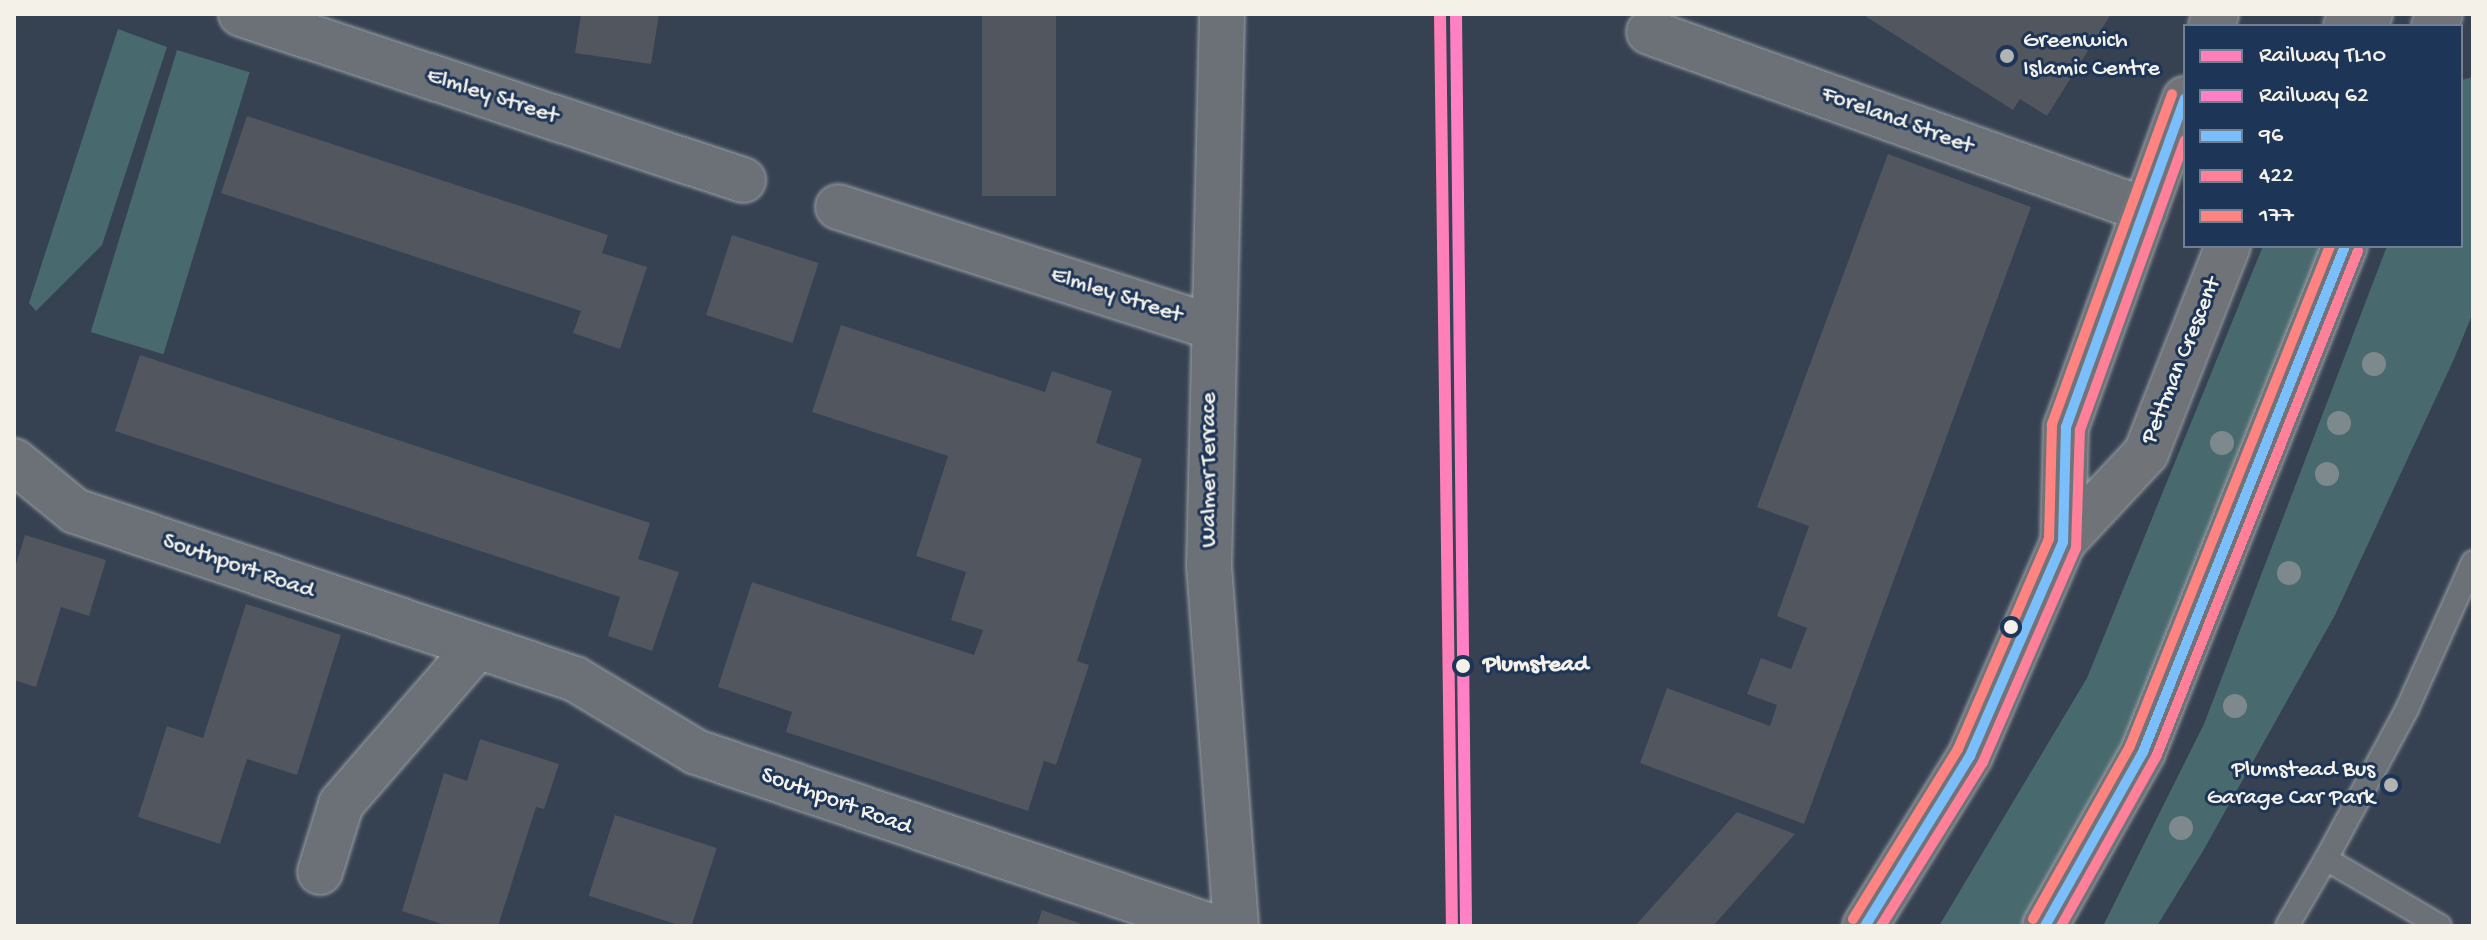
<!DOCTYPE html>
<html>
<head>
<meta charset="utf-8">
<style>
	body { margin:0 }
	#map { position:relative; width:2487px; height:940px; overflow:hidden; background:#364151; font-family:"Gochi Hand",sans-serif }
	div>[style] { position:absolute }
	.green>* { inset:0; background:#48696d; transform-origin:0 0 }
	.building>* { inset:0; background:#52565f; transform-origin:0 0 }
	.roads { filter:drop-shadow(0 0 2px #9ca1a6) drop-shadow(0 0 2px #9ca1a6) }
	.service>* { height:22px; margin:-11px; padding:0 11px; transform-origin:11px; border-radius:11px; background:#6c7077 }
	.minor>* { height:44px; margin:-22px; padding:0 22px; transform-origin:22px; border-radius:22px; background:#6c7077 }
	.primary>* { height:44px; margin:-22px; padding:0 22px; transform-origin:22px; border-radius:22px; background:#707478 }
	.bus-1>* { height:10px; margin:-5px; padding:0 5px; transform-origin:5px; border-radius:5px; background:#7abffc }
	.bus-2>* { height:10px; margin:-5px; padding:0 5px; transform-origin:5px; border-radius:5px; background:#ff8098 }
	.bus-3>* { height:10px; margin:-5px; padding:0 5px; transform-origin:5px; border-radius:5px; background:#ff8380 }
	.rail-1>* { height:12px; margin:-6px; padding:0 6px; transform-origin:6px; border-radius:6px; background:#ff80b9 }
	.rail-2>* { height:12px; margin:-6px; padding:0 6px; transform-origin:6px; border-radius:6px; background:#ff80c5 }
	.trees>* { width:24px; height:24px; margin:-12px; border-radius:50%; background:#7e898d }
	.dots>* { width:22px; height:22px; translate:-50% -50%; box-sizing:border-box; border:4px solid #1d3557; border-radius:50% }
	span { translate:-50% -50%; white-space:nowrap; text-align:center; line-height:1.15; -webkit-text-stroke:6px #1d3557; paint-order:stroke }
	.poi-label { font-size:24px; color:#f4f1e8 }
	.left { translate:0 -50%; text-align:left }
	.right { translate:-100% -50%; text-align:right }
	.street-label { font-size:24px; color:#f4f1e8 }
	.stop-label { font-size:24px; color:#f4f1e8; font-weight:700 }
	.frame { position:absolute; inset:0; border:16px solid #f4f1e8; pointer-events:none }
	.legend { position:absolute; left:2183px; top:24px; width:280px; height:224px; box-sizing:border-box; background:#1d3557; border:2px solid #738091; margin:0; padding:10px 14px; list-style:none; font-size:24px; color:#f4f1e8 }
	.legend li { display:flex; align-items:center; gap:16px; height:40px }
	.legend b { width:40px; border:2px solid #738091 }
</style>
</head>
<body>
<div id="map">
	<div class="green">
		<i style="clip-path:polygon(118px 29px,167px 47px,102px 245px,36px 311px,29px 303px)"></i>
		<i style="left:177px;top:50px;width:76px;height:295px;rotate:17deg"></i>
		<i style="clip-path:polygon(2473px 77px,2473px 313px,2454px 359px,2335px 615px,2203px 851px,2157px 926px,2103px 926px,2204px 724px,2387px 246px,2461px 246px,2461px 80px)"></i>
		<i style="clip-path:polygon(2263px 246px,2323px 246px,2109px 780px,2023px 926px,1939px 926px,2087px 678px)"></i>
	</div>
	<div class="building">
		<i style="clip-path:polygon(581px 14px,659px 14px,651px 64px,575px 53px)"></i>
		<i style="left:982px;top:14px;width:74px;height:182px"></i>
		<i style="clip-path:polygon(1862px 14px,2111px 14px,2047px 116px,2020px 99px,2013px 110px)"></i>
		<i style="clip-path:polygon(247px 116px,608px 235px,602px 253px,647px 267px,620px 349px,573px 333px,581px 311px,221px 193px)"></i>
		<i style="clip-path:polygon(1888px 154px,2031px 207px,1804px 824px,1640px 763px,1667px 688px,1770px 726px,1777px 705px,1747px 694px,1761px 658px,1791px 669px,1807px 628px,1777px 616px,1809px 526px,1757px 507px)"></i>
		<i style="left:732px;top:235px;width:91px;height:84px;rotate:18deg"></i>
		<i style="clip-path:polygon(841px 325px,1045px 392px,1052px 371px,1112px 391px,1096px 443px,1142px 459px,1077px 661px,1089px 665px,1056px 765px,1044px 761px,1028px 811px,786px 732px,792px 712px,718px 687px,752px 582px,974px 655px,983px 630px,951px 620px,966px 572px,916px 556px,948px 456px,812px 412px)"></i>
		<i style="clip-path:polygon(140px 355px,650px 523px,638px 559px,679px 572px,652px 651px,608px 636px,620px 597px,115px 431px)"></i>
		<i style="clip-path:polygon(25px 535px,106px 560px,89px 616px,61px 607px,36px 687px,14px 680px,14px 571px)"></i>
		<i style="clip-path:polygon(246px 604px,341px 635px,297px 775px,247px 759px,220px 844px,138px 817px,167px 726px,203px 738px)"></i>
		<i style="clip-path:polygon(480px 739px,559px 764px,544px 809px,536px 807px,498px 926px,448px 926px,402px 911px,444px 773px,467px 781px)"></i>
		<i style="clip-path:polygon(1737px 812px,1795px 834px,1713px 926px,1635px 926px)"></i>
		<i style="left:615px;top:815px;width:107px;height:85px;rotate:18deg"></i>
		<i style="clip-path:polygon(1042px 910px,1087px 926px,1037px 926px)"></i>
	</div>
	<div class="roads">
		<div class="service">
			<i style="left:2326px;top:859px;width:170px;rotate:-61.6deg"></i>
			<i style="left:2407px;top:709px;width:161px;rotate:-65.8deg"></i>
			<i style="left:2287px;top:926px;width:78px;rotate:-59.8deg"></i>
			<i style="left:2326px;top:859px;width:132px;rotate:30.4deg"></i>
		</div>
		<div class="minor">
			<i style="left:241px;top:14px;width:529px;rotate:18.3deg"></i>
			<i style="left:1222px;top:14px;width:552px;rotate:91.35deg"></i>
			<i style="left:1209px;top:566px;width:361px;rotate:85.7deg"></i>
			<i style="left:1649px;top:32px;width:527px;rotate:19.74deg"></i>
			<i style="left:838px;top:207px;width:392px;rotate:17.8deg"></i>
			<i style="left:14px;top:461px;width:79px;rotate:39.3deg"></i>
			<i style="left:75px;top:511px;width:527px;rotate:18.57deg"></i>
			<i style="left:575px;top:679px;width:141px;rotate:31.1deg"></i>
			<i style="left:696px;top:752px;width:543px;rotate:18.7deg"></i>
			<i style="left:320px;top:872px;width:71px;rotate:-72.8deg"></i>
			<i style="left:341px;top:804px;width:206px;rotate:-49.1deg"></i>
		</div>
		<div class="primary">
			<i style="left:2211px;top:26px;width:13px;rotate:-67deg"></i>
			<i style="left:2346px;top:26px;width:27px;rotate:-27deg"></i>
			<i style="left:2434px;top:26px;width:13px;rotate:-63deg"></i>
			<i style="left:2063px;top:542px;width:122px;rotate:-47deg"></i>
			<i style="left:2146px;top:453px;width:223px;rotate:-68.4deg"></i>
			<i style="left:1865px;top:926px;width:200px;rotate:-58.3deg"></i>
			<i style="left:1970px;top:756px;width:233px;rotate:-66.5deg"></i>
			<i style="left:2063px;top:542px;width:115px;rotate:-88.5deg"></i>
			<i style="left:2066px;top:427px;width:349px;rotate:-70.1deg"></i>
			<i style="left:2045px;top:926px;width:200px;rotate:-60.6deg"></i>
			<i style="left:2143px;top:752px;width:545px;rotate:-68.24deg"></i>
		</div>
	</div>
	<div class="bus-1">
		<i style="left:1865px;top:926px;width:200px;rotate:-58.3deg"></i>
		<i style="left:1970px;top:756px;width:233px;rotate:-66.5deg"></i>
		<i style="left:2063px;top:542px;width:115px;rotate:-88.5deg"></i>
		<i style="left:2066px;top:427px;width:349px;rotate:-70.1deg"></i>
		<i style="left:2045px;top:926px;width:200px;rotate:-60.6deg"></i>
		<i style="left:2143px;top:752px;width:545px;rotate:-68.24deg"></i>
	</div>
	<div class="bus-2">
		<i style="left:1881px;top:926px;width:193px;rotate:-58.1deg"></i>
		<i style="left:1983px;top:762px;width:233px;rotate:-66.5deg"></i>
		<i style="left:2076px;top:548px;width:118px;rotate:-88.1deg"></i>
		<i style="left:2080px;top:430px;width:308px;rotate:-70.1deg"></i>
		<i style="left:2061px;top:926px;width:194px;rotate:-60.7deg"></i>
		<i style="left:2156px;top:757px;width:545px;rotate:-68.24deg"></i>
	</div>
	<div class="bus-3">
		<i style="left:1853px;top:919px;width:200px;rotate:-58.3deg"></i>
		<i style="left:1958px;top:749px;width:229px;rotate:-66.6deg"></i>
		<i style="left:2049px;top:539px;width:115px;rotate:-88.5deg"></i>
		<i style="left:2052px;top:424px;width:351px;rotate:-70deg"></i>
		<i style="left:2033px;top:919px;width:198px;rotate:-60.7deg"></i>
		<i style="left:2130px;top:746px;width:539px;rotate:-68.2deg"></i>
	</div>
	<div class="rail-1">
		<i style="left:1440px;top:14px;width:912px;rotate:89.25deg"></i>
	</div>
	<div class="rail-2">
		<i style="left:1456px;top:14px;width:912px;rotate:89.37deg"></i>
	</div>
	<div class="trees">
		<i style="left:2374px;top:364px"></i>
		<i style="left:2339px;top:423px"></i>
		<i style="left:2222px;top:443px"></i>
		<i style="left:2327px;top:474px"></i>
		<i style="left:2289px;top:573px"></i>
		<i style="left:2235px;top:706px"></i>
		<i style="left:2181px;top:828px"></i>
	</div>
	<div class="dots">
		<i style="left:2007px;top:56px;background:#b2b3b3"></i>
		<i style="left:2011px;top:627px;background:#f4f1e8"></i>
		<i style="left:1463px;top:666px;background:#f4f1e8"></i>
		<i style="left:2391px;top:785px;background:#b2b3b3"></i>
	</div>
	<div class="poi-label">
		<span class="left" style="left:2023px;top:56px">Greenwich<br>Islamic Centre</span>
		<span class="right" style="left:2375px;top:785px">Plumstead Bus<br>Garage Car Park</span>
	</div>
	<div class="street-label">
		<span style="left:492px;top:97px;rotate:18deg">Elmley Street</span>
		<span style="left:1897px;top:121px;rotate:20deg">Foreland Street</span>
		<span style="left:1116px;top:296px;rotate:18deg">Elmley Street</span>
		<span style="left:2182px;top:361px;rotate:-68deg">Pettman Crescent</span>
		<span style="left:1210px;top:470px;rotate:-90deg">Walmer Terrace</span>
		<span style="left:238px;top:567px;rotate:19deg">Southport Road</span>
		<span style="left:836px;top:802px;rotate:20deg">Southport Road</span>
	</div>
	<div class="stop-label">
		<span class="left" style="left:1483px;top:666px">Plumstead</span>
	</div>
	<div class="frame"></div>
	<ul class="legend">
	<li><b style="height:10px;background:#ff80b9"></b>Railway TL10</li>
	<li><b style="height:10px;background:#ff80c5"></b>Railway 62</li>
	<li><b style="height:10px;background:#7abffc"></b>96</li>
	<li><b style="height:10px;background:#ff8098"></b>422</li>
	<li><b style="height:10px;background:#ff8380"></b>177</li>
	</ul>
</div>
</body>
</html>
